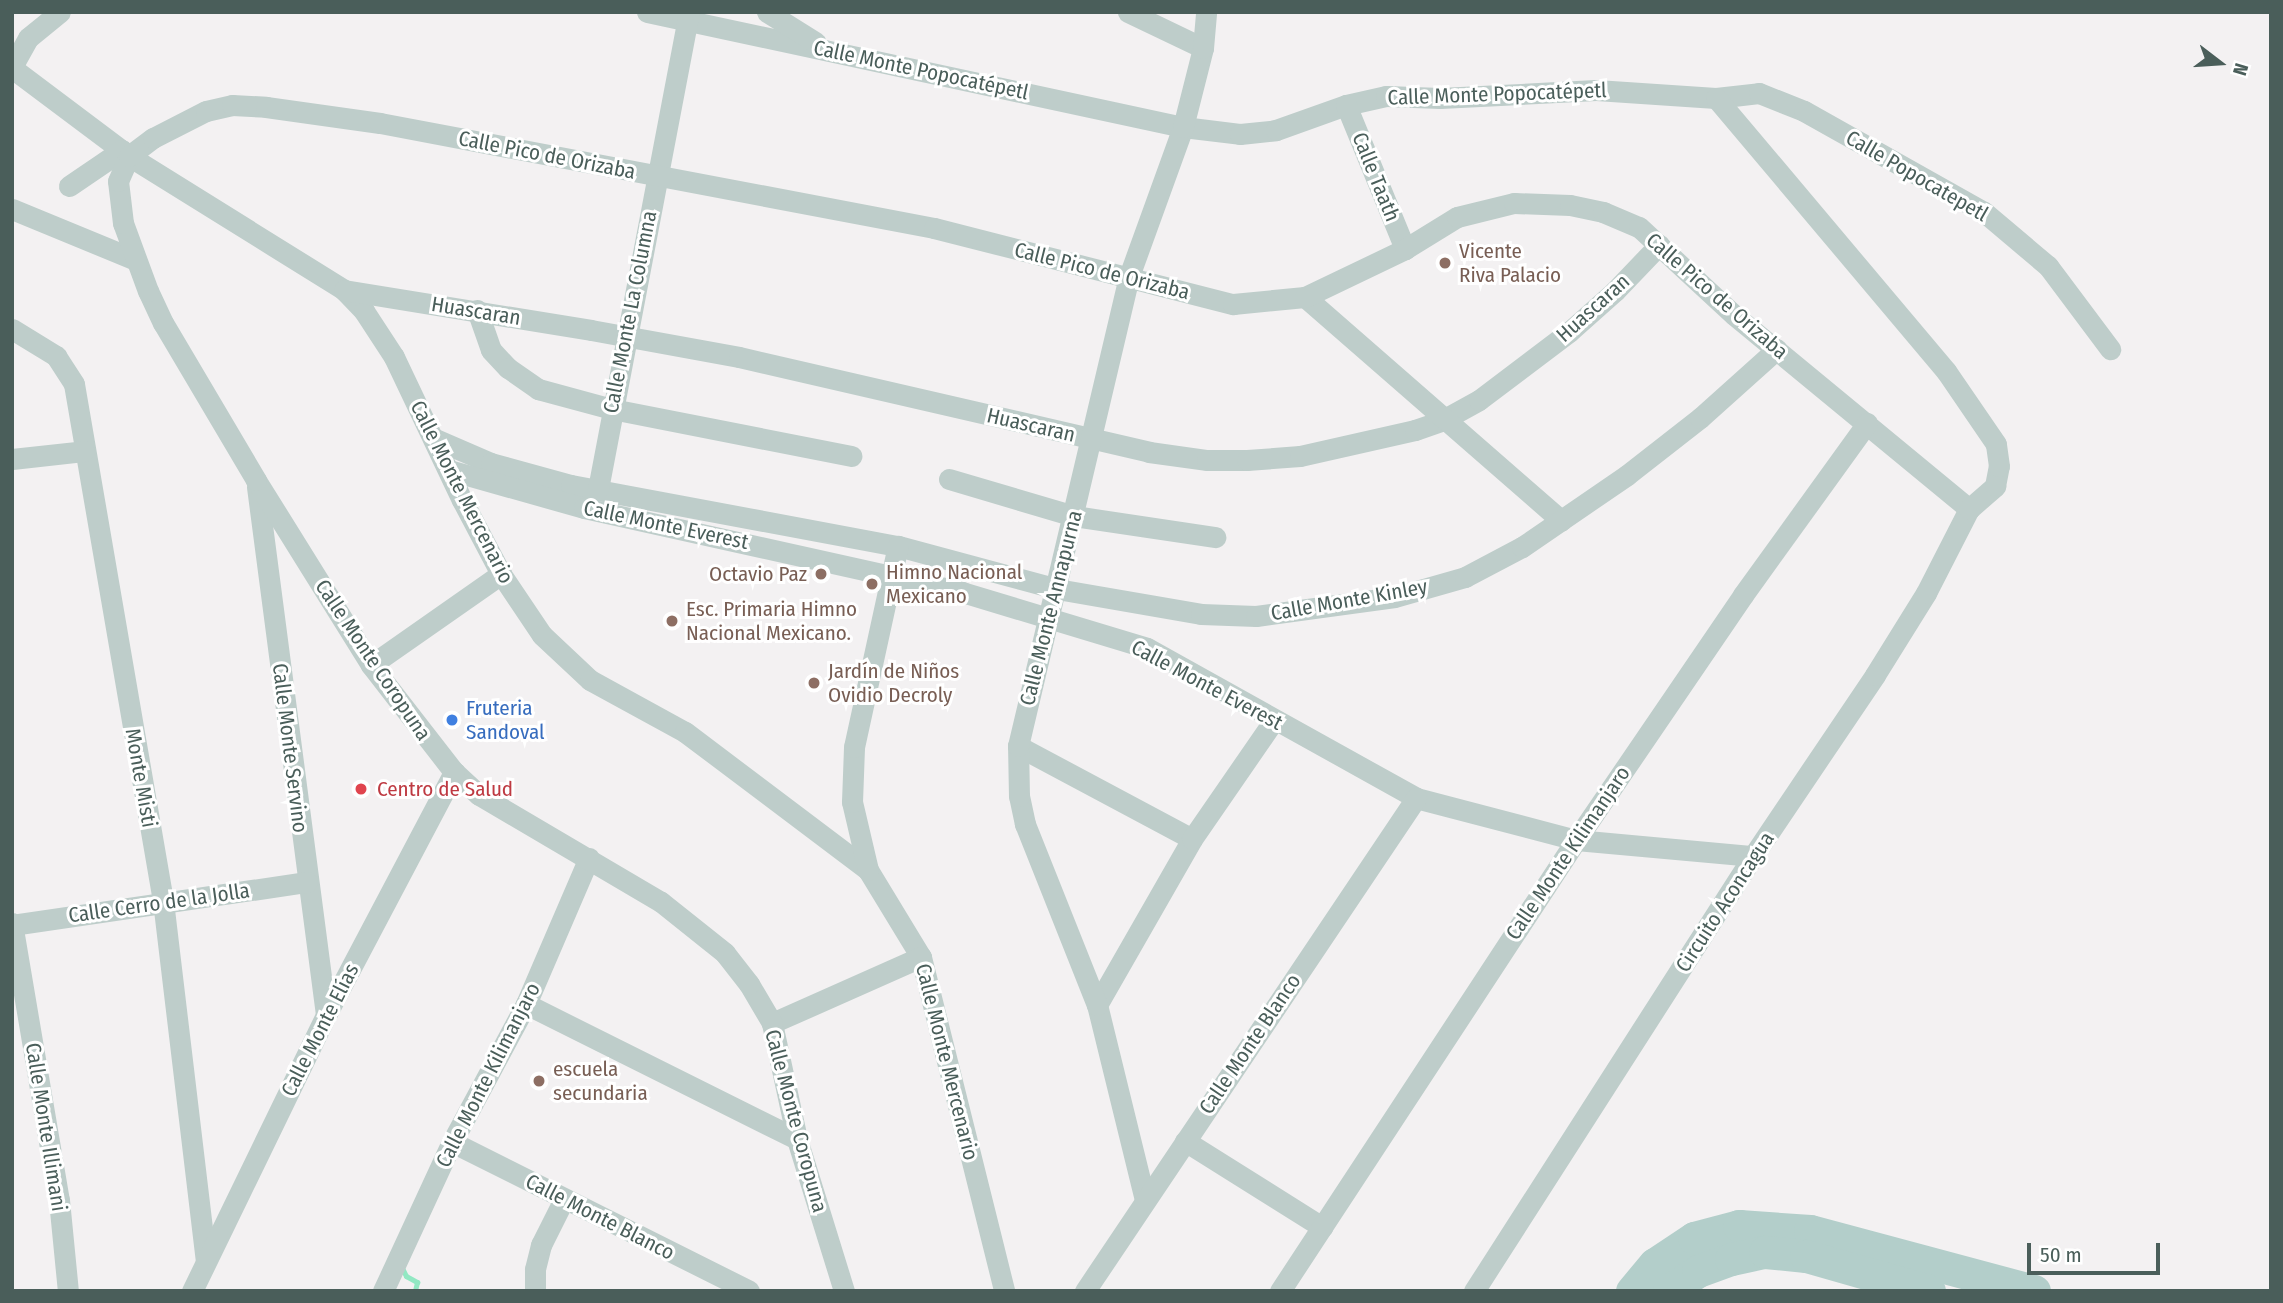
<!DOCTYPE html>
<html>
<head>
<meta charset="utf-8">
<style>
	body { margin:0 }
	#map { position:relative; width:2283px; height:1303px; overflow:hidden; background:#f3f1f2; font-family:"Fira Sans Condensed",sans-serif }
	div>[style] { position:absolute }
	.stream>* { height:5px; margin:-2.5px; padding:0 2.5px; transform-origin:2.5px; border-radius:2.5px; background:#92e8c3 }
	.street>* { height:21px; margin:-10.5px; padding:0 10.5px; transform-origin:10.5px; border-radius:10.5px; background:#becdca }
	.primary>* { height:33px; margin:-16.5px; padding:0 16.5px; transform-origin:16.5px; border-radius:16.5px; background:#b3ceca }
	.dots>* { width:19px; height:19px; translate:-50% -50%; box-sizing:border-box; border:4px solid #fff; border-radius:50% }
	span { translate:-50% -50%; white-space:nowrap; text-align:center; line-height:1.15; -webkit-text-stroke:6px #fff; paint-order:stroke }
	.street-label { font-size:21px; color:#4a5e5a }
	.education-label { font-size:21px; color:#785e54 }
	.left { translate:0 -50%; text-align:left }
	.right { translate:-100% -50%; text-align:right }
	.shop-label { font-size:21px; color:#366cbe }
	.health-label { font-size:21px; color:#be3a42 }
	.frame { position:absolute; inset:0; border:14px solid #4a5e5a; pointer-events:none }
	.north { position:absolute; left:2185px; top:28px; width:70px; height:70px; -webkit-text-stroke:5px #fff; paint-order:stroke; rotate:107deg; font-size:19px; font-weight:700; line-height:28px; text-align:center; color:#4a5e5a }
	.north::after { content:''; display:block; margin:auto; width:24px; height:32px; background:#4a5e5a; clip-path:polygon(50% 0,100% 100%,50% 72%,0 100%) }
	.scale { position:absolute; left:2027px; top:1243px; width:133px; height:32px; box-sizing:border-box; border:4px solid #4a5e5a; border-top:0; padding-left:9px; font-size:21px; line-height:24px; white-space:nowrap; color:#4a5e5a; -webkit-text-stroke:5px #fff; paint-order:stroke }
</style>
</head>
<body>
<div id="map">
	<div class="stream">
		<i style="left:402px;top:1268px;width:9px;rotate:63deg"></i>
		<i style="left:406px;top:1276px;width:13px;rotate:29deg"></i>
		<i style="left:417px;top:1282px;width:9px;rotate:103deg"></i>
	</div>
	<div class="street">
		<i style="left:647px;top:12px;width:548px;rotate:12.11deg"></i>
		<i style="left:1183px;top:127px;width:57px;rotate:7deg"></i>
		<i style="left:1240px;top:134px;width:36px;rotate:-6deg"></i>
		<i style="left:1276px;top:130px;width:74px;rotate:-19.7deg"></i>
		<i style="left:1346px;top:105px;width:41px;rotate:-12.7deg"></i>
		<i style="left:1386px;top:96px;width:54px;rotate:2.1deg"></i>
		<i style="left:1440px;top:98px;width:156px;rotate:-2.9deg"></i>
		<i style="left:1596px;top:90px;width:120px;rotate:3.8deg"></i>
		<i style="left:1716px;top:98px;width:43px;rotate:-6.6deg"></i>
		<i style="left:1759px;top:93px;width:48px;rotate:21.8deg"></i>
		<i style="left:1804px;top:111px;width:206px;rotate:29.3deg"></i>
		<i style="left:1984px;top:212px;width:84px;rotate:40.2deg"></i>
		<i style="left:2048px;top:266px;width:104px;rotate:53.2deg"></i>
		<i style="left:767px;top:12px;width:57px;rotate:32deg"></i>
		<i style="left:1128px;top:12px;width:83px;rotate:25.6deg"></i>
		<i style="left:12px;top:67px;width:33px;rotate:-61deg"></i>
		<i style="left:28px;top:38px;width:41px;rotate:-39.1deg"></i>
		<i style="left:12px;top:68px;width:146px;rotate:36.9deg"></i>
		<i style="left:129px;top:156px;width:253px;rotate:31.9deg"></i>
		<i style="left:344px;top:290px;width:29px;rotate:46deg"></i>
		<i style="left:364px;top:311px;width:55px;rotate:56.9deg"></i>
		<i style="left:394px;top:357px;width:158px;rotate:64.6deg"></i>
		<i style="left:462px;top:500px;width:84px;rotate:62.2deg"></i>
		<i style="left:501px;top:574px;width:73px;rotate:56.1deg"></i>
		<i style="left:542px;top:635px;width:66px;rotate:43.2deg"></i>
		<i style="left:590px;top:680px;width:108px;rotate:28.7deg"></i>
		<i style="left:685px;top:732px;width:229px;rotate:37deg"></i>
		<i style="left:868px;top:870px;width:102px;rotate:58.7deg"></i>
		<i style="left:921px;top:957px;width:344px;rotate:76deg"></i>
		<i style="left:1346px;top:105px;width:156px;rotate:67.7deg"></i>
		<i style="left:69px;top:186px;width:64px;rotate:-34.2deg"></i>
		<i style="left:12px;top:209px;width:134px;rotate:22.4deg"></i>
		<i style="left:344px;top:290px;width:250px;rotate:9.2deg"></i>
		<i style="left:591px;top:330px;width:150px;rotate:10.3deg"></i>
		<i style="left:739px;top:357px;width:421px;rotate:13deg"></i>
		<i style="left:1149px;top:452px;width:59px;rotate:7.9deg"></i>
		<i style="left:1207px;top:460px;width:40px"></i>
		<i style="left:1247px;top:460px;width:53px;rotate:-4.3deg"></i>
		<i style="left:1300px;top:456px;width:118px;rotate:-12.7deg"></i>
		<i style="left:1415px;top:430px;width:28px;rotate:-19deg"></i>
		<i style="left:1441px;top:421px;width:43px;rotate:-28.9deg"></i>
		<i style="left:1479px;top:400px;width:113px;rotate:-37.1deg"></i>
		<i style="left:1569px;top:332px;width:62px;rotate:-41.7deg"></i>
		<i style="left:1615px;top:291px;width:64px;rotate:-46.3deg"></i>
		<i style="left:1305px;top:297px;width:340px;rotate:41.1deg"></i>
		<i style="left:477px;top:310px;width:42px;rotate:70.7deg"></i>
		<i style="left:491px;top:350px;width:25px;rotate:47deg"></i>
		<i style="left:508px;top:368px;width:37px;rotate:35deg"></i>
		<i style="left:538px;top:389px;width:77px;rotate:15.1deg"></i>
		<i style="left:612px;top:409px;width:244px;rotate:11.1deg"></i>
		<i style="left:12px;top:329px;width:52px;rotate:31.5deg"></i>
		<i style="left:56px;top:356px;width:33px;rotate:57deg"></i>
		<i style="left:74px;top:384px;width:525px;rotate:80.23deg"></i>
		<i style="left:163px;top:901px;width:362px;rotate:83.2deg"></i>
		<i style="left:435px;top:439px;width:61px;rotate:23.2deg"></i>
		<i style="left:491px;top:463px;width:83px;rotate:15.4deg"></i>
		<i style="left:571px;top:485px;width:333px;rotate:10.6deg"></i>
		<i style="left:898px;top:546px;width:165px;rotate:15.1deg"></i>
		<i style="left:1057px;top:589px;width:146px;rotate:9.8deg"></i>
		<i style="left:1201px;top:614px;width:55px;rotate:2.1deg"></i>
		<i style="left:1256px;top:616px;width:140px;rotate:-7.8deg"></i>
		<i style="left:1395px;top:597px;width:73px;rotate:-15.9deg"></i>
		<i style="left:1465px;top:577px;width:64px;rotate:-27.8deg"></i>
		<i style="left:1522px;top:547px;width:127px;rotate:-34.4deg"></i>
		<i style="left:1627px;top:475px;width:93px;rotate:-38deg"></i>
		<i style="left:1700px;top:418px;width:103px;rotate:-41.9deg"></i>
		<i style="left:12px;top:459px;width:72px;rotate:-6.3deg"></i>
		<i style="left:449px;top:470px;width:140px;rotate:15.7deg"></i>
		<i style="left:584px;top:508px;width:387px;rotate:12.5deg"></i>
		<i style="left:962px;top:592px;width:193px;rotate:16.8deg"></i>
		<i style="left:1147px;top:648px;width:308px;rotate:29.1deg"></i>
		<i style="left:1416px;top:798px;width:165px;rotate:14.7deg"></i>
		<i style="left:1576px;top:840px;width:178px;rotate:5.2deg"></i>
		<i style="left:949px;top:479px;width:130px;rotate:16.5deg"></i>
		<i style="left:1074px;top:516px;width:143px;rotate:8.5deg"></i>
		<i style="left:257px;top:487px;width:532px;rotate:82.55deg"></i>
		<i style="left:598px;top:489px;width:486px;rotate:-79.2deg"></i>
		<i style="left:371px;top:665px;width:159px;rotate:-35deg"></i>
		<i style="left:1018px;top:746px;width:197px;rotate:28.1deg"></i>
		<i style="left:868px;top:870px;width:70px;rotate:-103.2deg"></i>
		<i style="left:852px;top:802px;width:55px;rotate:-87.9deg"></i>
		<i style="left:854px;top:747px;width:206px;rotate:-77.7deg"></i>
		<i style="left:12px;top:923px;width:281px;rotate:80.4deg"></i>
		<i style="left:59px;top:1200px;width:91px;rotate:84.4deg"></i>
		<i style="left:12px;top:925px;width:298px;rotate:-8.3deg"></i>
		<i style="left:526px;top:1004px;width:303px;rotate:26.5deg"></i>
		<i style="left:1097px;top:1005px;width:191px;rotate:-60.2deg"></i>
		<i style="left:1192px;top:839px;width:145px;rotate:-55.4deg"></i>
		<i style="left:772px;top:1023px;width:163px;rotate:-23.9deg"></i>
		<i style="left:1185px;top:1141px;width:162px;rotate:32.1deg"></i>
		<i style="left:452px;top:1142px;width:332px;rotate:26.6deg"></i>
		<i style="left:1145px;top:1200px;width:201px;rotate:-103.8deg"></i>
		<i style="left:1097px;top:1005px;width:195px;rotate:-111.7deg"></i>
		<i style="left:1025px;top:824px;width:29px;rotate:-102deg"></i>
		<i style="left:1019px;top:796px;width:50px;rotate:-91.1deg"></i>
		<i style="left:1018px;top:746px;width:480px;rotate:-76.7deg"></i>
		<i style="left:1128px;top:279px;width:162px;rotate:-70.1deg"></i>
		<i style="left:1183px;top:127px;width:81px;rotate:-75.8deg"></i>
		<i style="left:1203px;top:48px;width:36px;rotate:-85deg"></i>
		<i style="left:192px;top:1291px;width:307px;rotate:-64.1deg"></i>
		<i style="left:326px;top:1015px;width:275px;rotate:-62.2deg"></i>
		<i style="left:383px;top:1291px;width:164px;rotate:-65.2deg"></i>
		<i style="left:452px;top:1142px;width:157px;rotate:-61.8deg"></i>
		<i style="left:526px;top:1004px;width:159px;rotate:-66.7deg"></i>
		<i style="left:535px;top:1291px;width:22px;rotate:-90deg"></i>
		<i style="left:535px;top:1269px;width:25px;rotate:-76deg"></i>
		<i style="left:541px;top:1245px;width:51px;rotate:-63.4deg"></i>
		<i style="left:844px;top:1291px;width:159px;rotate:-107.2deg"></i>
		<i style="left:797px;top:1139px;width:119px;rotate:-102.2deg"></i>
		<i style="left:772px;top:1023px;width:45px;rotate:-120.5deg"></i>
		<i style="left:749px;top:984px;width:39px;rotate:-128deg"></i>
		<i style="left:725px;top:953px;width:82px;rotate:-141.4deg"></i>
		<i style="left:661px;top:902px;width:211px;rotate:-149.5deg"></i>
		<i style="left:479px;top:795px;width:34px;rotate:-137deg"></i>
		<i style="left:454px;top:772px;width:135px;rotate:-127.8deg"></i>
		<i style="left:371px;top:665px;width:218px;rotate:-121.9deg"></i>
		<i style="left:256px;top:480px;width:182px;rotate:-120.6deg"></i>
		<i style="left:163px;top:323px;width:35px;rotate:-115deg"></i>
		<i style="left:148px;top:291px;width:72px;rotate:-110.2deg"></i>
		<i style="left:123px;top:223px;width:42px;rotate:-96.8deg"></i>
		<i style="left:118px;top:181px;width:27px;rotate:-66deg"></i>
		<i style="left:129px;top:156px;width:30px;rotate:-37deg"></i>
		<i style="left:153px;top:138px;width:59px;rotate:-27deg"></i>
		<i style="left:206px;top:111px;width:27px;rotate:-13deg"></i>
		<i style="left:232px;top:105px;width:34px;rotate:3deg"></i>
		<i style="left:266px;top:107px;width:115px;rotate:8deg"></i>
		<i style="left:380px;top:123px;width:564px;rotate:10.73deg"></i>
		<i style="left:934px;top:228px;width:309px;rotate:14.3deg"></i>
		<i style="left:1233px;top:304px;width:72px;rotate:-5.6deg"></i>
		<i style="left:1305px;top:297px;width:111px;rotate:-25.6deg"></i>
		<i style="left:1405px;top:249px;width:61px;rotate:-31.6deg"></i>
		<i style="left:1457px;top:217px;width:59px;rotate:-13.8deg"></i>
		<i style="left:1514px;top:203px;width:56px;rotate:2deg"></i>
		<i style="left:1570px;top:205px;width:34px;rotate:12deg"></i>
		<i style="left:1603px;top:212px;width:39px;rotate:23deg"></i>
		<i style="left:1639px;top:227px;width:129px;rotate:42.8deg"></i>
		<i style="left:1734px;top:315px;width:305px;rotate:39.5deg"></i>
		<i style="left:1085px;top:1291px;width:594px;rotate:-56.12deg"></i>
		<i style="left:1280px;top:1291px;width:539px;rotate:-56.72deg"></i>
		<i style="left:1576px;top:840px;width:297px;rotate:-55.7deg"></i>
		<i style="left:1743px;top:595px;width:212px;rotate:-54.2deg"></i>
		<i style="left:1474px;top:1291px;width:517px;rotate:-57.32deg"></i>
		<i style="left:1753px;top:856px;width:218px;rotate:-56deg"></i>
		<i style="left:1875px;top:675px;width:97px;rotate:-58.1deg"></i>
		<i style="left:1926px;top:593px;width:94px;rotate:-62.9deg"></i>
		<i style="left:1969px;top:509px;width:35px;rotate:-41deg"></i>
		<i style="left:1995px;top:486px;width:20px;rotate:-79deg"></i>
		<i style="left:1999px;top:466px;width:22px;rotate:-98deg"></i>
		<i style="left:1996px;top:444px;width:88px;rotate:-124.4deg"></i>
		<i style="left:1946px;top:371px;width:357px;rotate:-130.1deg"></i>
	</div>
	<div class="primary">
		<i style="left:1632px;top:1291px;width:35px;rotate:-50deg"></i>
		<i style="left:1655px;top:1264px;width:47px;rotate:-33.7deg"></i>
		<i style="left:1694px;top:1238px;width:47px;rotate:-14.9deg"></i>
		<i style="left:1739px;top:1226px;width:71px;rotate:4deg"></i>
		<i style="left:1810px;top:1231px;width:232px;rotate:15deg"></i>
		<i style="left:1669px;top:1291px;width:35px;rotate:-35deg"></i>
		<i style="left:1698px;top:1271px;width:35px;rotate:-20deg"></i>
		<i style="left:1731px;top:1259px;width:35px;rotate:-12deg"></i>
		<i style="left:1765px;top:1252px;width:41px;rotate:5.6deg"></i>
		<i style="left:1806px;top:1256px;width:128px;rotate:15.9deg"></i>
	</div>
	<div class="dots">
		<i style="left:1445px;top:263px;background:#8d6e63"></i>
		<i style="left:821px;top:574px;background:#8d6e63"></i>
		<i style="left:872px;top:584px;background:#8d6e63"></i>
		<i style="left:672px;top:621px;background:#8d6e63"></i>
		<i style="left:814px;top:683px;background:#8d6e63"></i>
		<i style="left:452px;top:720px;background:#3f7fe0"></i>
		<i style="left:361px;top:789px;background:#e0444e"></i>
		<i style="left:539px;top:1081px;background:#8d6e63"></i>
	</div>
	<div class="street-label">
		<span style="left:921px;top:70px;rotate:12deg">Calle Monte Popocatépetl</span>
		<span style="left:1497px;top:94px;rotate:-2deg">Calle Monte Popocatépetl</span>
		<span style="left:547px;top:155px;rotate:11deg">Calle Pico de Orizaba</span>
		<span style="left:1917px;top:176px;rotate:30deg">Calle Popocatepetl</span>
		<span style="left:1376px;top:177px;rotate:68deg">Calle Taath</span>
		<span style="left:1102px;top:271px;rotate:14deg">Calle Pico de Orizaba</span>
		<span style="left:1717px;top:296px;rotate:41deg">Calle Pico de Orizaba</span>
		<span style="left:1593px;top:308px;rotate:-42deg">Huascaran</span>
		<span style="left:476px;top:311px;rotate:9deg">Huascaran</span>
		<span style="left:630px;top:312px;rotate:-79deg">Calle Monte La Columna</span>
		<span style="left:1031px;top:425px;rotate:13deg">Huascaran</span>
		<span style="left:462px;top:492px;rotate:63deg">Calle Monte Mercenario</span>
		<span style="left:666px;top:525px;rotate:12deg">Calle Monte Everest</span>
		<span style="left:1349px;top:600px;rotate:-10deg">Calle Monte Kinley</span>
		<span style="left:1051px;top:608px;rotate:-76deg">Calle Monte Annapurna</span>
		<span style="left:373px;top:660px;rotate:56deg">Calle Monte Coropuna</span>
		<span style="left:1207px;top:685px;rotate:28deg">Calle Monte Everest</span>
		<span style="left:290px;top:748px;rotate:83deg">Calle Monte Servino</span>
		<span style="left:141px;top:778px;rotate:80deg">Monte Misti</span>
		<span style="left:1568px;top:853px;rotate:-56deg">Calle Monte Kilimanjaro</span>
		<span style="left:1725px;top:902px;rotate:-57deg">Circuito Aconcagua</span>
		<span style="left:159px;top:903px;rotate:-8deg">Calle Cerro de la Jolla</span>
		<span style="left:320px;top:1030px;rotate:-63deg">Calle Monte Elías</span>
		<span style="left:1250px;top:1044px;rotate:-56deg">Calle Monte Blanco</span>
		<span style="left:947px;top:1062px;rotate:76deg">Calle Monte Mercenario</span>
		<span style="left:488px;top:1075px;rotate:-63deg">Calle Monte Kilimanjaro</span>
		<span style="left:796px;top:1121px;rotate:75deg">Calle Monte Coropuna</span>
		<span style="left:46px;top:1127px;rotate:81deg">Calle Monte Illimani</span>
		<span style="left:600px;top:1217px;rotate:27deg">Calle Monte Blanco</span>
	</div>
	<div class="education-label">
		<span class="left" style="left:1459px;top:263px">Vicente<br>Riva Palacio</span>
		<span class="left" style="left:886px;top:584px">Himno Nacional<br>Mexicano</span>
		<span class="right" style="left:807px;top:574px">Octavio Paz</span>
		<span class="left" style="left:686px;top:621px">Esc. Primaria Himno<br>Nacional Mexicano.</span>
		<span class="left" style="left:828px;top:683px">Jardín de Niños<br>Ovidio Decroly</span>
		<span class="left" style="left:553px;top:1081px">escuela<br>secundaria</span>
	</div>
	<div class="shop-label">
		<span class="left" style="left:466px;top:720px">Fruteria<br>Sandoval</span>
	</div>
	<div class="health-label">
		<span class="left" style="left:377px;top:789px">Centro de Salud</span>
	</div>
	<div class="frame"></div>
	<div class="north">N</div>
	<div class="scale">50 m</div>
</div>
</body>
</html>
